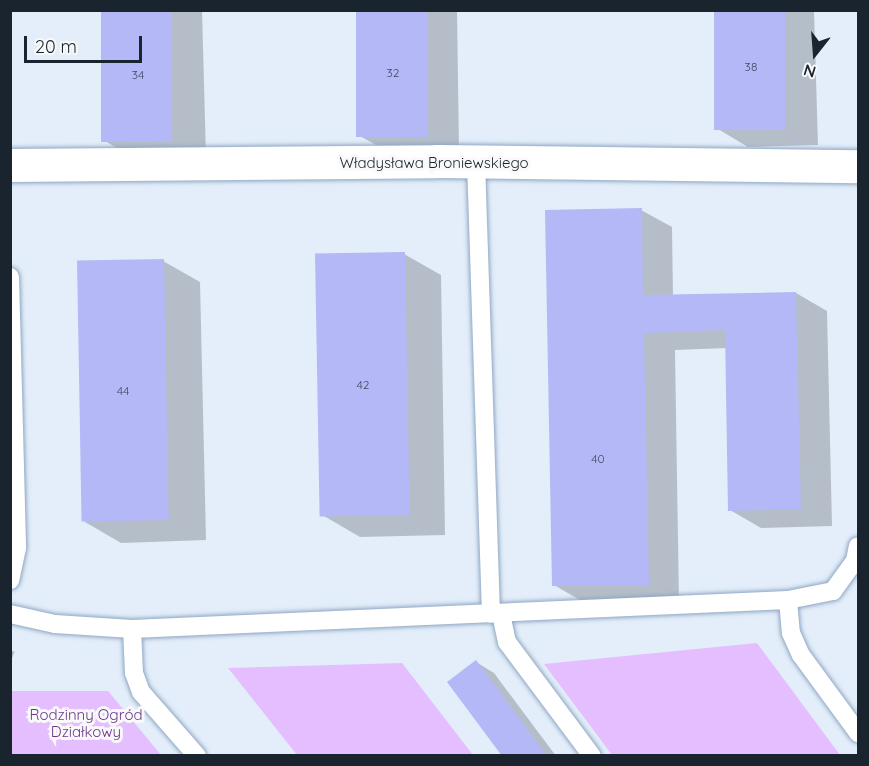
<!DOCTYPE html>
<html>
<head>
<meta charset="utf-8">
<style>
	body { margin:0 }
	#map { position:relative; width:869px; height:766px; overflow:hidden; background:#e3eefa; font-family:Quicksand,sans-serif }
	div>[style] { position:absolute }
	.green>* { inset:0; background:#e4beff }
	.shadow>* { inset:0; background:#0003; transform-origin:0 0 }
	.building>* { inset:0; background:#b4b8f6; transform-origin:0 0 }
	.roads { filter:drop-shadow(0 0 2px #8fa7c3) drop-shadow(0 0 2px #8fa7c3) }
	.service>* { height:18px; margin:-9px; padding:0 9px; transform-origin:9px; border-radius:9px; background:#fff }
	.minor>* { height:33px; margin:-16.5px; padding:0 16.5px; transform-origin:16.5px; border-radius:16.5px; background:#fff }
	span { translate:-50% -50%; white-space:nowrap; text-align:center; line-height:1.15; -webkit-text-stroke:6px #f9f9f9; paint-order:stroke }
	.number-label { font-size:12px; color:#404961 }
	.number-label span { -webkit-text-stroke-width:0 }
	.street-label { font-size:15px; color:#1a242f }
	.park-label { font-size:15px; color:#6c388c }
	.frame { position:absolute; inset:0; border:12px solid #1a242f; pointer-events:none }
	.north { position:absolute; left:785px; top:24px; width:60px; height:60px; -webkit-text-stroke:4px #f9f9f9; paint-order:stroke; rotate:197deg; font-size:16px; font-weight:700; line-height:24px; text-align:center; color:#1a242f }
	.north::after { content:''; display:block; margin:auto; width:21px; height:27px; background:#1a242f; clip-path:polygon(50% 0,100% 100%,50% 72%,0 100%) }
	.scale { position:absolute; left:24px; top:36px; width:118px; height:27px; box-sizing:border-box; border:3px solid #1a242f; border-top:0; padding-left:8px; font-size:18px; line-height:21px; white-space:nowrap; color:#1a242f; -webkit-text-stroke:4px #f9f9f9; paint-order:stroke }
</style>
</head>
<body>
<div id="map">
	<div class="green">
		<i style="clip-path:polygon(757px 643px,840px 755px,612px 755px,544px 664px)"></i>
		<i style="clip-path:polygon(402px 663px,473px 755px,297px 755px,228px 668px)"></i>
		<i style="clip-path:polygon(10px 691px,108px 691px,161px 755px,11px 755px)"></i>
	</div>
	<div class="shadow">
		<i style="clip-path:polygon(103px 10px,202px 10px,206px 157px,136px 159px,105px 141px)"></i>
		<i style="clip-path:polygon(358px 10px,457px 10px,459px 152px,390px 153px,360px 136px)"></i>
		<i style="clip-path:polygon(715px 10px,814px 10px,818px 145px,748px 147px,718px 129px)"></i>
		<i style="clip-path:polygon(641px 210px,672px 227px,673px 296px,796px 293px,827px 311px,832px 526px,761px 528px,730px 510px,727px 348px,675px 350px,679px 602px,585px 603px,554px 585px)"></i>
		<i style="clip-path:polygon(404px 254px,441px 275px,445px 535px,360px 537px,324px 516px)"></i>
		<i style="clip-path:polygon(163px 261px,200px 282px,206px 540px,121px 543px,85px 522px)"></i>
		<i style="left:10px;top:650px;width:5px;height:33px;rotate:22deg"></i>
		<i style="clip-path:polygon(476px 662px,494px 673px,556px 756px,504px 756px)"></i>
	</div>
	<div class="building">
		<i style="left:101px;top:10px;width:71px;height:132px"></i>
		<i style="left:356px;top:10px;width:72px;height:127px"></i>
		<i style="left:714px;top:10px;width:71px;height:120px"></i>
		<i style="clip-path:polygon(642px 208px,643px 295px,796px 292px,801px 509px,728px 511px,725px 330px,644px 333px,649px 585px,552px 586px,545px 210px)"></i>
		<i style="left:405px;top:252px;width:263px;height:90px;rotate:89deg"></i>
		<i style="left:164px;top:259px;width:261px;height:87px;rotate:89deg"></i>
		<i style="clip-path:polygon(476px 660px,547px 756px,502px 756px,447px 682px)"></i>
	</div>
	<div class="roads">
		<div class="service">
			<i style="left:476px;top:162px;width:452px;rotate:88.1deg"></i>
			<i style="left:10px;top:277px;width:271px;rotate:88.5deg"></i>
			<i style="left:17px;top:548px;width:33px;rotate:102deg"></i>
			<i style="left:788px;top:600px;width:33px;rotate:85deg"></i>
			<i style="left:791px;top:633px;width:24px;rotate:66deg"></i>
			<i style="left:801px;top:655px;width:97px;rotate:53.8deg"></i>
			<i style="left:10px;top:614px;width:46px;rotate:12.5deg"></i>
			<i style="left:55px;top:624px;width:77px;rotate:3.7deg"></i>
			<i style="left:132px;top:629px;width:657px;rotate:-2.53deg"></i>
			<i style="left:788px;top:600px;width:46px;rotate:-11.3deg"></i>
			<i style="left:833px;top:591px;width:37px;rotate:-54deg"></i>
			<i style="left:855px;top:561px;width:15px;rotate:-79deg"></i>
			<i style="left:501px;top:614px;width:29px;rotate:78deg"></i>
			<i style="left:507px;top:642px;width:142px;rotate:53.3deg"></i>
			<i style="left:132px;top:629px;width:44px;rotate:87.4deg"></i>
			<i style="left:134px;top:673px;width:20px;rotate:70deg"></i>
			<i style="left:141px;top:692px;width:85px;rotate:48.8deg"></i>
		</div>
		<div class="minor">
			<i style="left:10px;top:165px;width:427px;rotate:-0.5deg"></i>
			<i style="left:437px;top:161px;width:421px;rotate:0.7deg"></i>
		</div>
	</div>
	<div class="number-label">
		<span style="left:751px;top:67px">38</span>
		<span style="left:393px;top:73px">32</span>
		<span style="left:138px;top:75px">34</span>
		<span style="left:363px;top:385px">42</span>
		<span style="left:123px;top:391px">44</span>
		<span style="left:598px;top:459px">40</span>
	</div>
	<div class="street-label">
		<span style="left:434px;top:163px">Władysława Broniewskiego</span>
	</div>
	<div class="park-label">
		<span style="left:86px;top:723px">Rodzinny Ogród<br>Działkowy</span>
	</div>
	<div class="frame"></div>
	<div class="north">N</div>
	<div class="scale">20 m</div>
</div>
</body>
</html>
